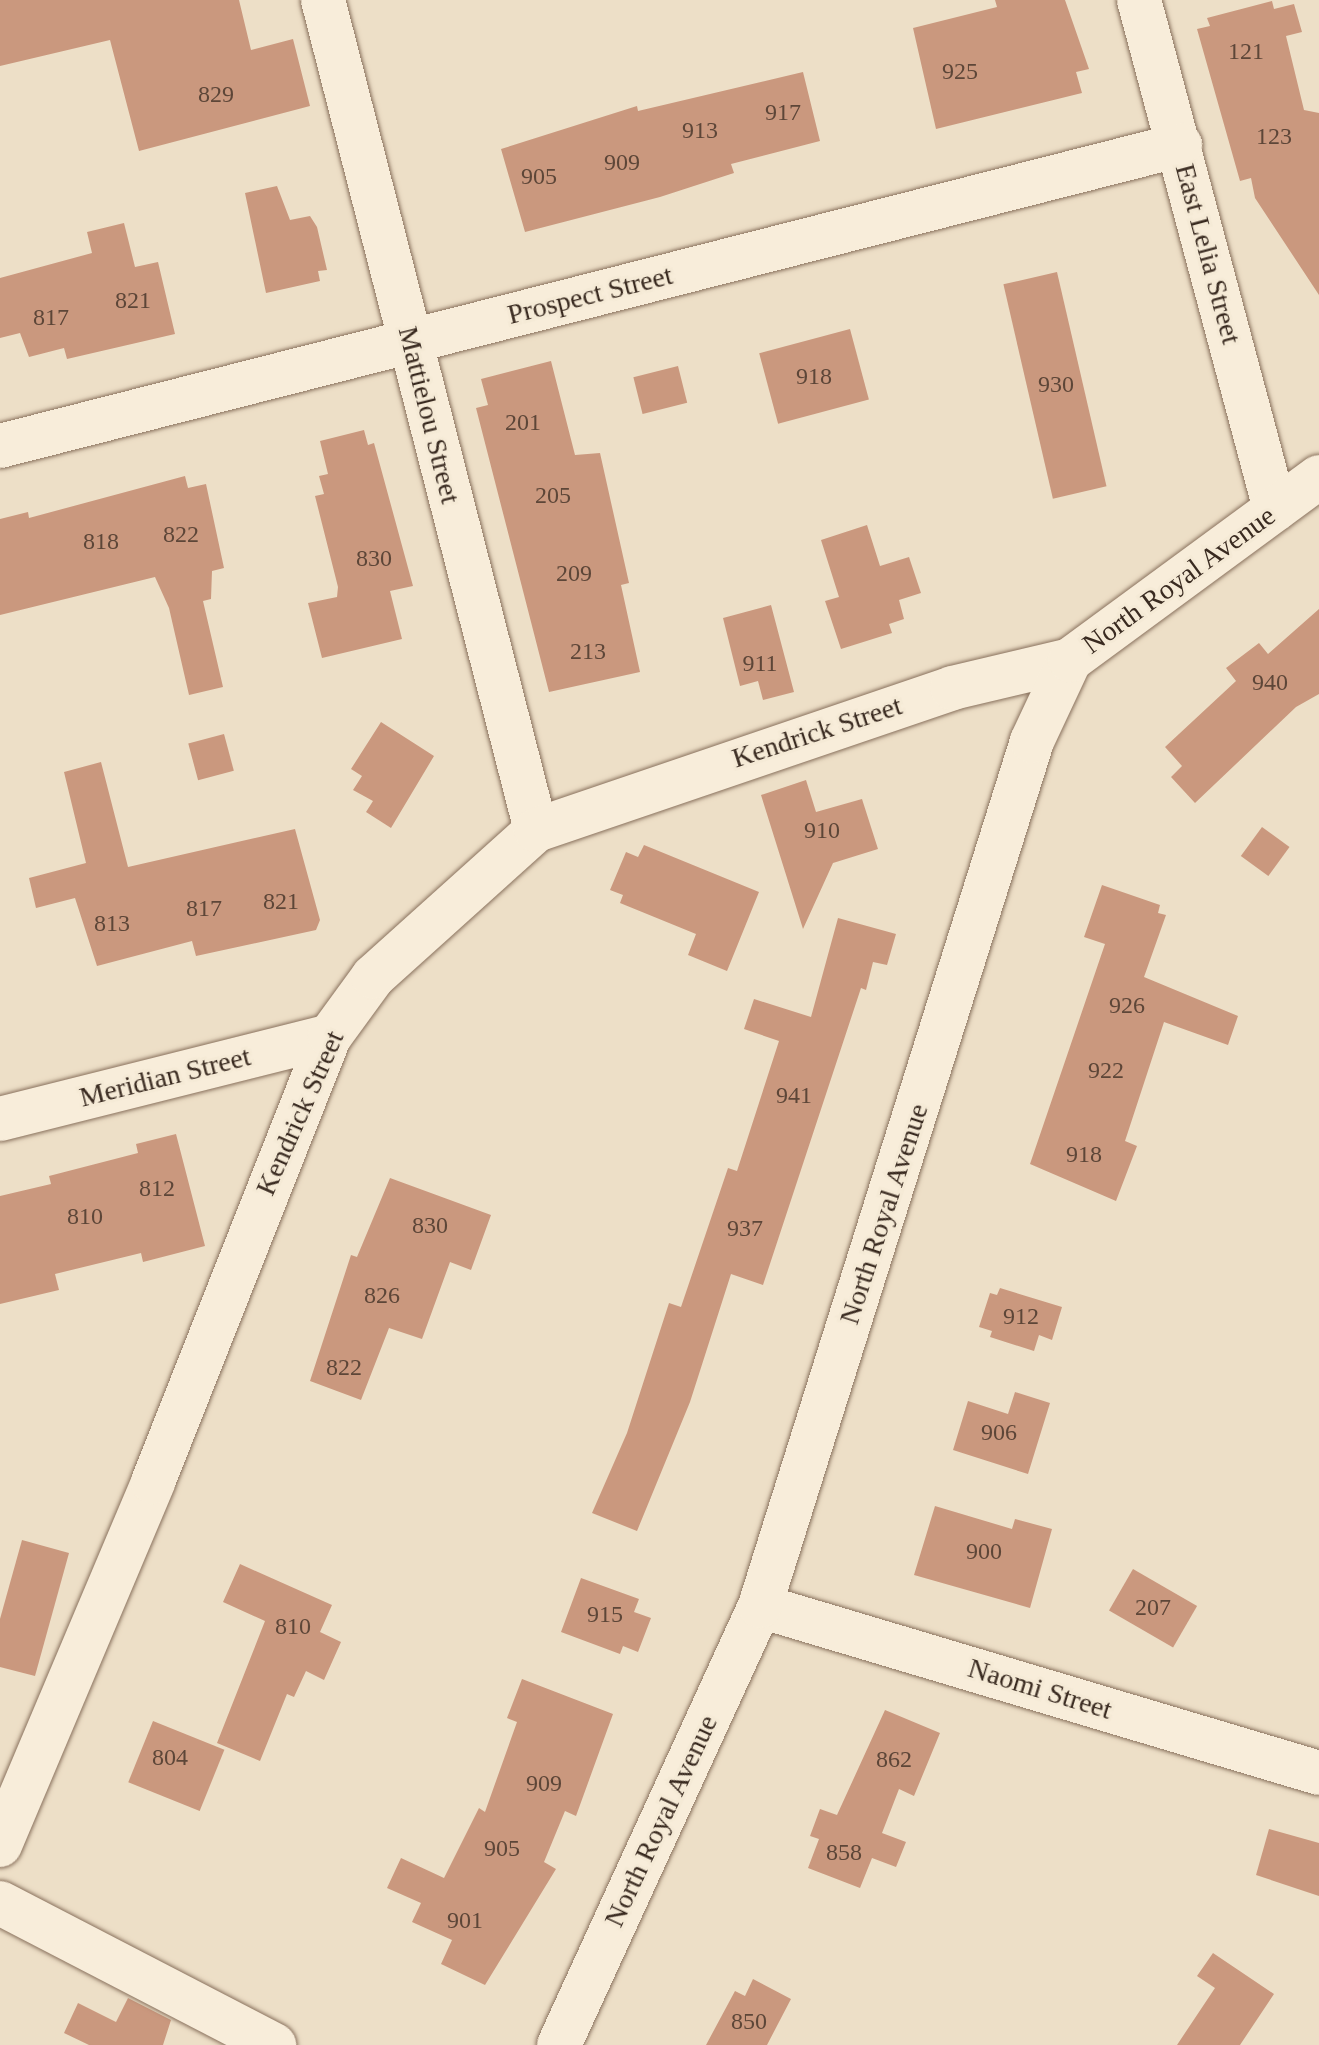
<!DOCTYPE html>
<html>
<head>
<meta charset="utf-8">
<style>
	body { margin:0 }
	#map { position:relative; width:1319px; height:2045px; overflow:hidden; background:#eddfc7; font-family:"Times New Roman",serif }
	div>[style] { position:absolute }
	.building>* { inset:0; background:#ca987e; transform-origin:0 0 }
	.roads { filter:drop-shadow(0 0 2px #89715d) drop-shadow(0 0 2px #89715d) }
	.minor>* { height:44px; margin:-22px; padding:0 22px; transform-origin:22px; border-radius:22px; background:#f8edda }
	span { translate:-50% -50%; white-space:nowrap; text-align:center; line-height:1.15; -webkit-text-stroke:6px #f5ead6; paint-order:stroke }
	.number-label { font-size:24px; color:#5d4638 }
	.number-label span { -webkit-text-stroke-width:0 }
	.street-label { font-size:28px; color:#392a20 }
</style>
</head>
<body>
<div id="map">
	<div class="building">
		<i style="clip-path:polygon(0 0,239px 0,251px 50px,293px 39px,310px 106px,139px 151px,110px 40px,0 66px)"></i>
		<i style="clip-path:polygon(995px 0,1065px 0,1089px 69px,1076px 72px,1082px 93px,936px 129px,913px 28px,997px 7px)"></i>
		<i style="clip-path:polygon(1272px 1px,1274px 9px,1294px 4px,1302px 32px,1286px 36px,1304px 110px,1319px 113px,1319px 295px,1255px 198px,1251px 178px,1240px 181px,1197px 29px,1210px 26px,1207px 18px)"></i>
		<i style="clip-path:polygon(803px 72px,820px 141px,731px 164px,734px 173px,660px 197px,525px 232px,501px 149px,637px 106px,638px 111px)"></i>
		<i style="clip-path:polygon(277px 186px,290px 220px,310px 216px,317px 227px,327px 270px,318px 271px,320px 281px,266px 293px,245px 193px)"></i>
		<i style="clip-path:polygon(124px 223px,135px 267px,158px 262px,175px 334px,67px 359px,64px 348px,29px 357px,20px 333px,0 338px,0 278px,92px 253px,87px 232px)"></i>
		<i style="left:1057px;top:272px;width:220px;height:55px;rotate:77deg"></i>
		<i style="left:850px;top:329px;width:73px;height:94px;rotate:75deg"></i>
		<i style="clip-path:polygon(551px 361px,575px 455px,600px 453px,629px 583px,621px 585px,640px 672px,549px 692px,476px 408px,488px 405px,481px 379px)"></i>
		<i style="left:678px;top:366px;width:38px;height:46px;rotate:76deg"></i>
		<i style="clip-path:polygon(364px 430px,368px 445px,374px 443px,413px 586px,390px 591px,402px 639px,322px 658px,308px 603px,337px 597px,338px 587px,315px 496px,324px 494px,319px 476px,328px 474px,320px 441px)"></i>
		<i style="clip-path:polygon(185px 476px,188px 488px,206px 484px,224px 568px,212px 571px,211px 599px,203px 601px,223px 687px,189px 695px,169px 608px,155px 577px,0 615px,0 519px,28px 512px,29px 518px)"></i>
		<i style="clip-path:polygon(867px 525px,880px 566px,909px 557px,921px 593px,899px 600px,904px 619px,889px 624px,892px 633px,841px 649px,825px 601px,839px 597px,821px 540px)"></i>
		<i style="clip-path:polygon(771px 605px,794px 692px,763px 700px,758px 681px,740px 686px,723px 618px)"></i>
		<i style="clip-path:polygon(1319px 609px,1319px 694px,1296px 707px,1195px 803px,1171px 777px,1182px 766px,1165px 747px,1236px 681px,1226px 668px,1259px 643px,1268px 654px)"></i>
		<i style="clip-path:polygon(381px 722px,434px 756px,391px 828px,366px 812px,373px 801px,353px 790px,362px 776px,351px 769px)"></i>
		<i style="left:224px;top:734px;width:38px;height:37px;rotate:75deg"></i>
		<i style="clip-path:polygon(101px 762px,128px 867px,295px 829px,320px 920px,316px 930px,196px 956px,192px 941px,97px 966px,75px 898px,36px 908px,29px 878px,86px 863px,64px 772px)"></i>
		<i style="clip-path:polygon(806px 780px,816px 812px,862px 799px,878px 849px,833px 863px,803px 929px,761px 795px)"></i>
		<i style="left:1262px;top:827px;width:34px;height:36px;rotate:36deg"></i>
		<i style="clip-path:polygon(644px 845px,759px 892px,727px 971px,688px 955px,696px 934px,620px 903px,623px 895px,610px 890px,626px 852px,638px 857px)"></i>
		<i style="clip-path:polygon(1102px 885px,1160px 905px,1158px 913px,1166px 915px,1144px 977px,1238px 1016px,1228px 1045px,1164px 1022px,1125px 1141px,1137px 1146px,1116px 1201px,1030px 1164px,1105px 944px,1084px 937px)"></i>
		<i style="clip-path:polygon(838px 918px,896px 934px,887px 965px,873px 962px,866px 990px,861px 988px,763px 1285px,731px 1274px,690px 1402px,637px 1531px,592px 1513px,627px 1433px,669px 1303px,681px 1307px,728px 1168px,737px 1171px,779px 1041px,744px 1029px,754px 999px,811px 1017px)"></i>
		<i style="clip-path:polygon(176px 1134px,205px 1246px,143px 1262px,141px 1253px,55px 1274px,59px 1290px,0 1304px,0 1196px,51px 1184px,49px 1176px,138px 1153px,136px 1144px)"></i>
		<i style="clip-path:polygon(390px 1178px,491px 1215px,471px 1270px,450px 1262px,422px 1339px,389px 1328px,361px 1400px,310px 1381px,351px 1255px,357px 1257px)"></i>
		<i style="clip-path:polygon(1000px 1288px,1062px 1307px,1052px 1340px,1039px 1335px,1034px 1351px,990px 1337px,992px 1331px,979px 1327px,990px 1293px,997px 1295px)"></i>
		<i style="clip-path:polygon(1015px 1392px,1050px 1403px,1028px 1474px,953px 1450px,968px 1401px,1008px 1414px)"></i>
		<i style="clip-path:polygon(935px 1506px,1012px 1529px,1015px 1519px,1052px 1529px,1030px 1608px,914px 1575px)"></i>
		<i style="clip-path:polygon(22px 1540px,69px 1553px,35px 1676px,0 1667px,0 1619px)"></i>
		<i style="clip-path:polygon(240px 1564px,332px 1605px,320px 1632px,341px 1642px,324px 1680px,306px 1671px,294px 1697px,287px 1694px,260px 1761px,217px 1743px,265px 1621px,223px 1602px)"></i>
		<i style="left:1133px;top:1569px;width:74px;height:48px;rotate:30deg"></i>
		<i style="clip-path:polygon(581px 1578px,639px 1599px,634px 1612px,651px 1618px,638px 1652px,623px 1646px,620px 1654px,561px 1632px)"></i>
		<i style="clip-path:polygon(522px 1679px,613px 1714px,576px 1816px,565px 1811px,544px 1862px,556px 1869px,485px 1985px,441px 1964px,452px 1940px,412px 1922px,421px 1903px,387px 1888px,401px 1858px,444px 1878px,479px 1808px,485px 1812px,517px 1722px,507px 1718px)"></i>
		<i style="clip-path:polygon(885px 1710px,940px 1733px,914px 1796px,899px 1789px,882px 1833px,906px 1842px,896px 1867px,872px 1858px,860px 1888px,808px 1868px,819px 1839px,810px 1836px,820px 1809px,837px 1815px)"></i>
		<i style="left:153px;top:1721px;width:77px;height:66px;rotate:22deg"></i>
		<i style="clip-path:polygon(1269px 1829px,1319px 1843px,1319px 1896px,1256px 1875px)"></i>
		<i style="clip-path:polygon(1213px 1953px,1274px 1994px,1240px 2045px,1177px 2045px,1215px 1988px,1197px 1976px)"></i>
		<i style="clip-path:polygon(753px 1979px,791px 1999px,767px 2045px,706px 2045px,735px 1991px,745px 1996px)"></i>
		<i style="clip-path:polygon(128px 1998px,171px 2020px,163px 2045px,89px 2045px,64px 2033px,78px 2003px,116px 2022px)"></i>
	</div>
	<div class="roads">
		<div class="minor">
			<i style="left:323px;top:0;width:857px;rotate:75.61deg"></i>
			<i style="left:1139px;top:0;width:527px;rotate:75.04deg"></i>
			<i style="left:0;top:446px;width:1218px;rotate:-14.31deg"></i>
			<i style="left:0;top:1119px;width:340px;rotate:-14.1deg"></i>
			<i style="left:760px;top:1606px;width:583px;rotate:16.63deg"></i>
			<i style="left:0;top:1845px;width:394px;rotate:-67.1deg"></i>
			<i style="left:153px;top:1482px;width:480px;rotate:-68.4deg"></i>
			<i style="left:330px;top:1036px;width:73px;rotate:-53.9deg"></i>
			<i style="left:373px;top:977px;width:219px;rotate:-42deg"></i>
			<i style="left:536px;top:830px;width:440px;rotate:-18.8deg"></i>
			<i style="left:952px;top:688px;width:121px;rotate:-13.3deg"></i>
			<i style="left:0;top:1903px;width:309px;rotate:27.4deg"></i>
			<i style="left:559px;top:2045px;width:483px;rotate:-65.4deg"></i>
			<i style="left:760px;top:1606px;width:907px;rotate:-72.54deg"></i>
			<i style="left:1032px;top:741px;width:89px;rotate:-64.9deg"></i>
			<i style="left:1070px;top:660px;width:309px;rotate:-36.3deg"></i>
		</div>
	</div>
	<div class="number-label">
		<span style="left:1246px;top:52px">121</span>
		<span style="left:960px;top:72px">925</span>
		<span style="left:216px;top:95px">829</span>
		<span style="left:783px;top:113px">917</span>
		<span style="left:700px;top:131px">913</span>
		<span style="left:1274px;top:137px">123</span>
		<span style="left:622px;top:163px">909</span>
		<span style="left:539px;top:177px">905</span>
		<span style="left:133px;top:301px">821</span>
		<span style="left:51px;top:318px">817</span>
		<span style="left:814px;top:377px">918</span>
		<span style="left:1056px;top:385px">930</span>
		<span style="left:523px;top:423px">201</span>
		<span style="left:553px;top:496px">205</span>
		<span style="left:181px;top:535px">822</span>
		<span style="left:101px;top:542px">818</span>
		<span style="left:374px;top:559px">830</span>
		<span style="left:574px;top:574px">209</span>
		<span style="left:588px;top:652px">213</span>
		<span style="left:760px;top:664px">911</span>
		<span style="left:1270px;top:683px">940</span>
		<span style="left:822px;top:831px">910</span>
		<span style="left:281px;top:902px">821</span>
		<span style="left:204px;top:909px">817</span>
		<span style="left:112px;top:924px">813</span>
		<span style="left:1127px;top:1006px">926</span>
		<span style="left:1106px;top:1071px">922</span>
		<span style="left:794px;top:1096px">941</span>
		<span style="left:1084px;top:1155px">918</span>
		<span style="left:157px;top:1189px">812</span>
		<span style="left:85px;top:1217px">810</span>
		<span style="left:430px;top:1226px">830</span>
		<span style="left:745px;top:1229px">937</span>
		<span style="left:382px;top:1296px">826</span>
		<span style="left:1021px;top:1317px">912</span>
		<span style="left:344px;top:1368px">822</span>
		<span style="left:999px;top:1433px">906</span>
		<span style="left:984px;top:1552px">900</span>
		<span style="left:1153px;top:1608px">207</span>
		<span style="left:605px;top:1615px">915</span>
		<span style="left:293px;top:1627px">810</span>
		<span style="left:170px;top:1758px">804</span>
		<span style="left:894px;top:1760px">862</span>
		<span style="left:544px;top:1784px">909</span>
		<span style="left:502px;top:1849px">905</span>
		<span style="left:844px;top:1853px">858</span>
		<span style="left:465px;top:1921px">901</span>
		<span style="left:749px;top:2022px">850</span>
	</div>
	<div class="street-label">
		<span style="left:1208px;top:254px;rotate:75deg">East Lelia Street</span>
		<span style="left:590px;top:295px;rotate:-14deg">Prospect Street</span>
		<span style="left:429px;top:415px;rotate:76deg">Mattielou Street</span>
		<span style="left:1179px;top:580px;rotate:-36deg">North Royal Avenue</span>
		<span style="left:817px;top:732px;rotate:-18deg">Kendrick Street</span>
		<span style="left:165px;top:1077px;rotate:-14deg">Meridian Street</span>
		<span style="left:300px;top:1113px;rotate:-66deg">Kendrick Street</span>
		<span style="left:884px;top:1214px;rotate:-72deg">North Royal Avenue</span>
		<span style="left:1040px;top:1689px;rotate:17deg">Naomi Street</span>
		<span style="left:661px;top:1821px;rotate:-65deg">North Royal Avenue</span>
	</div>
</div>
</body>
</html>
